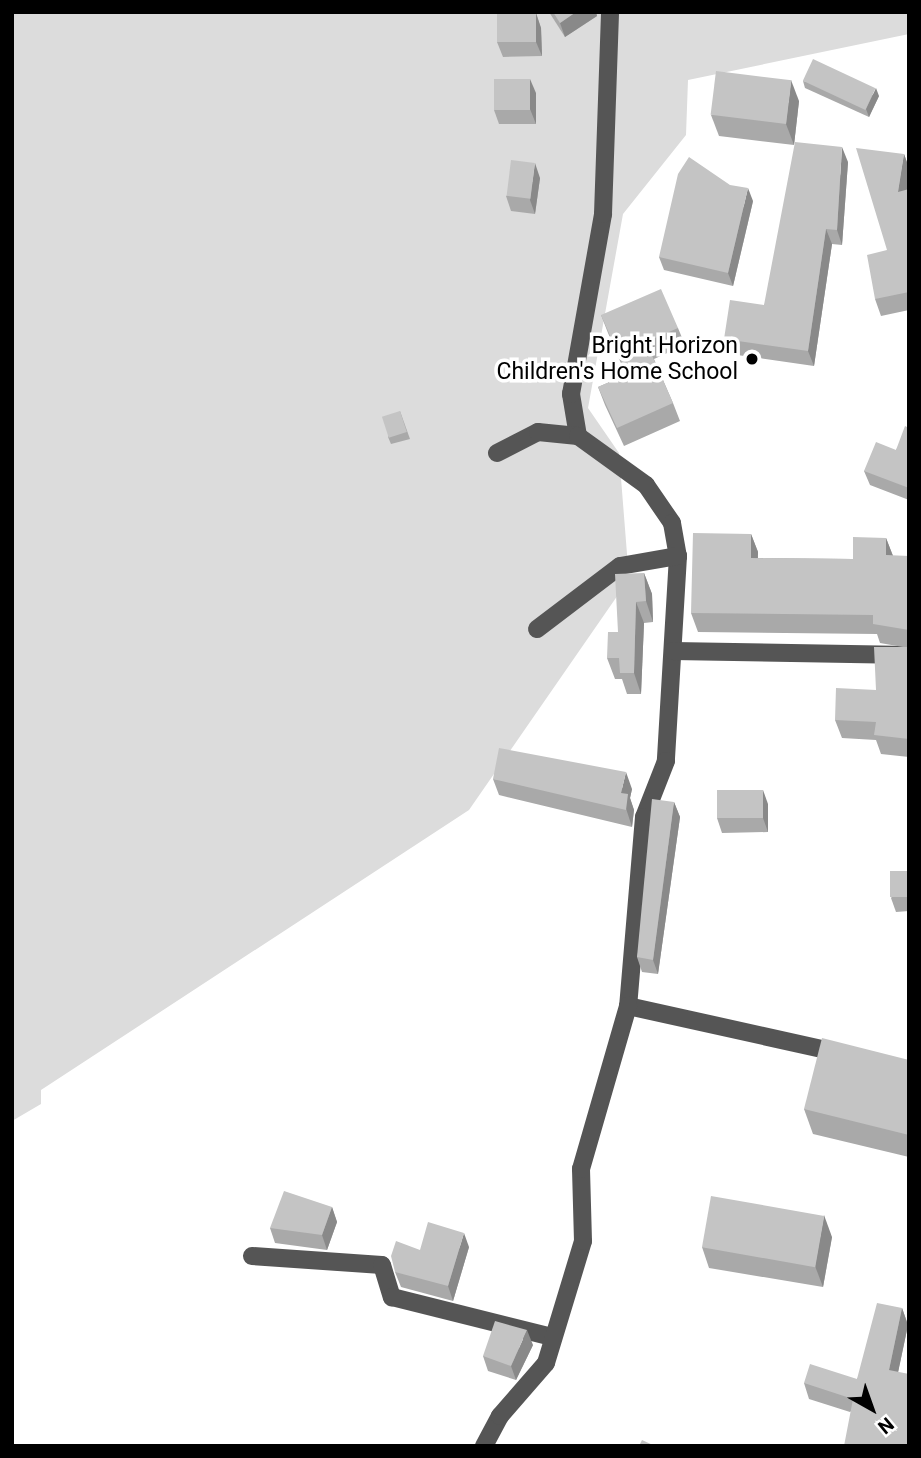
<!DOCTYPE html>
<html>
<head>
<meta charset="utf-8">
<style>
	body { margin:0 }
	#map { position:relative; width:921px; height:1458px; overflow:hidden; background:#fff; font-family:Roboto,sans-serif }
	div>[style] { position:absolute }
	.green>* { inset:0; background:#dcdcdc }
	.minor>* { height:18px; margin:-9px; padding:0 9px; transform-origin:9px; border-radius:9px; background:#555 }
	.wall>* { inset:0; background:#a9a9a9 }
	.shaded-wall>* { inset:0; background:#898989 }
	.building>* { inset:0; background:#c4c4c4; transform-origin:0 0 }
	.dots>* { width:19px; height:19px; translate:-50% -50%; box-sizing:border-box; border:4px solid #fff; border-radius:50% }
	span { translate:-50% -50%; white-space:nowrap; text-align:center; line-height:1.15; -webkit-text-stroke:7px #fff; paint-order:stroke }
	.poi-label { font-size:23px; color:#000 }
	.right { translate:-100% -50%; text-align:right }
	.frame { position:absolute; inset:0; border:14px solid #000; pointer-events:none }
	.north { position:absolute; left:837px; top:1374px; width:70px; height:70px; -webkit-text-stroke:5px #fff; paint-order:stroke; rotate:140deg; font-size:19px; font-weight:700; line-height:28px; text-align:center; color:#000 }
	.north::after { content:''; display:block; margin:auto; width:24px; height:32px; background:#000; clip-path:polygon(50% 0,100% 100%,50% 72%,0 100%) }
</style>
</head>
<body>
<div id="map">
	<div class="green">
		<i style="clip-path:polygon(12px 12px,909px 12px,909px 34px,688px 80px,686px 135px,623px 214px,588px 408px,619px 453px,629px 579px,469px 810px,41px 1090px,41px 1104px,12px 1121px)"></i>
	</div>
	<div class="minor">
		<i style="left:578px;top:436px;width:43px;rotate:-99.5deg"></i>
		<i style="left:571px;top:394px;width:183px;rotate:-79.9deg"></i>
		<i style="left:603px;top:214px;width:202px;rotate:-88deg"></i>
		<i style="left:497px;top:453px;width:46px;rotate:-27.1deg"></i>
		<i style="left:538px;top:432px;width:40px;rotate:5.7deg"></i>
		<i style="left:578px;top:436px;width:84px;rotate:35.8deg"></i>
		<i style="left:646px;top:485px;width:46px;rotate:55.6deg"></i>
		<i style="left:672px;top:523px;width:34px;rotate:80deg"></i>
		<i style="left:678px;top:556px;width:205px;rotate:93.4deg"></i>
		<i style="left:666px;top:761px;width:60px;rotate:111.4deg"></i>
		<i style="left:644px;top:817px;width:190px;rotate:94.8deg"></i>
		<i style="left:628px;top:1006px;width:217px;rotate:12.5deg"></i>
		<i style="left:537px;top:629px;width:104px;rotate:-37.2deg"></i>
		<i style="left:620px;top:566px;width:59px;rotate:-9.8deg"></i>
		<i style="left:673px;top:651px;width:236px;rotate:1deg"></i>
		<i style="left:252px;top:1256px;width:130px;rotate:4deg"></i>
		<i style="left:382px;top:1265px;width:34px;rotate:73deg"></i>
		<i style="left:392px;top:1297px;width:165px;rotate:14deg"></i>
		<i style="left:484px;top:1446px;width:34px;rotate:-62deg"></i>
		<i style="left:500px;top:1416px;width:70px;rotate:-49deg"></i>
		<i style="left:546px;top:1363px;width:127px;rotate:-73.1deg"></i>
		<i style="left:583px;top:1241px;width:72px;rotate:-91.6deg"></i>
		<i style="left:581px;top:1169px;width:170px;rotate:-73.9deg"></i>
	</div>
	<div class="wall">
		<i style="clip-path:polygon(549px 12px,596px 12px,597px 16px,565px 37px)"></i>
		<i style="clip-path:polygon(536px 13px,541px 28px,542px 56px,503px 57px,497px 42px)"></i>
		<i style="clip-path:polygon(803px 81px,879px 96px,869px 117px,805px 88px)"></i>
		<i style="clip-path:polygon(536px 93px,536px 124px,499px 124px,494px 110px)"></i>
		<i style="clip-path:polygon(799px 101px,794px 145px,719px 136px,711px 115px)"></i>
		<i style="clip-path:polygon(904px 154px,909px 168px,907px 190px,909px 189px,909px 310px,881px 316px,875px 299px,887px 250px)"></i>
		<i style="clip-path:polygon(848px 162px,842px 245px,832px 244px,814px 366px,730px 354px,724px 339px,764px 305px)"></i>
		<i style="clip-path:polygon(540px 178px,535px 214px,511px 211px,506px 196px)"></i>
		<i style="clip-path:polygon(753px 201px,733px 286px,664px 270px,659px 257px)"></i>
		<i style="clip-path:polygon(601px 315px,678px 328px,685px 345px,654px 359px,673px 403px,680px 421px,624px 446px,605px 405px,598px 387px,626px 375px,608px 333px)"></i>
		<i style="clip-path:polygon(400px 411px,410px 439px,391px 444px,388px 437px)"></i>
		<i style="clip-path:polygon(909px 428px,909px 500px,870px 485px,864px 471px,896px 450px)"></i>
		<i style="clip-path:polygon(751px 534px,758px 552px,758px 558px,853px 559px,886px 538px,893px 556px,909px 556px,909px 757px,881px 754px,876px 740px,842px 738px,835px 720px,876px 690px,903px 647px,880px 643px,877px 634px,698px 632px,691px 613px)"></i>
		<i style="clip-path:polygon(644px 573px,652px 594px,653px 622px,644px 623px,641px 694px,627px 694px,622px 679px,615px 679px,607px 658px)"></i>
		<i style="clip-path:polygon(493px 779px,632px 789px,630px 798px,634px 810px,632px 827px,499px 795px)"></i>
		<i style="clip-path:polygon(674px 802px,680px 817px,658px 974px,642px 972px,637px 957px)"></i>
		<i style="clip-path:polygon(768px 804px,768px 832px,722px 833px,717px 818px)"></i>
		<i style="clip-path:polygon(909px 871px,909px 911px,896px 912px,891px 898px)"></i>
		<i style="clip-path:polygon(909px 1060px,909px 1157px,813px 1134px,804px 1109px)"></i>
		<i style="clip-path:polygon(332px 1207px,337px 1222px,327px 1250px,275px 1243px,270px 1228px)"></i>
		<i style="clip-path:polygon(832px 1237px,823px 1287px,709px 1268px,702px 1247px)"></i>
		<i style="clip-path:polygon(469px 1247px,453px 1301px,401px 1287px,395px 1272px,420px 1250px)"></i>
		<i style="clip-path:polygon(902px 1308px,908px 1325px,898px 1372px,850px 1412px,809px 1399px,804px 1383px,857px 1379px)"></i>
		<i style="clip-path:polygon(533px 1345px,516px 1380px,488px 1371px,483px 1356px)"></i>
	</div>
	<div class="shaded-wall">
		<i style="clip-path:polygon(576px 12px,596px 12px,597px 16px,565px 37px,560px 23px)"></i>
		<i style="clip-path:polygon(536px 13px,541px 28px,542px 56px,536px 42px)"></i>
		<i style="clip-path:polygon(530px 79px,536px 93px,536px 124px,530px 109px)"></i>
		<i style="clip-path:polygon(791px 80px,799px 101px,794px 145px,786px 124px)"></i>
		<i style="clip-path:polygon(876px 88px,879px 96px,869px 117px,866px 109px)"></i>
		<i style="clip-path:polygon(842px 147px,848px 162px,842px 245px,837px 230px)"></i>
		<i style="clip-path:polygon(904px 154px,909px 168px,909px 181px,905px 210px,898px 192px)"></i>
		<i style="clip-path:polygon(535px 163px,540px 178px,535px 214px,530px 200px)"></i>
		<i style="clip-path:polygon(748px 188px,753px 201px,733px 286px,728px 273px)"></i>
		<i style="clip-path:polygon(826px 229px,832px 244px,814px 366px,808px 351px)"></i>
		<i style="clip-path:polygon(751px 534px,758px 552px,757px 576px,751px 558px)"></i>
		<i style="clip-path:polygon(886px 538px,893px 556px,886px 555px)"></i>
		<i style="clip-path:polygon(644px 573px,652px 594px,653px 622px,646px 601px)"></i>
		<i style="clip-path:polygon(636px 602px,644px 623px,641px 694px,634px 673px)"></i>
		<i style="clip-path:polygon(626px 772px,632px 789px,630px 798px,634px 810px,632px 827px,621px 793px)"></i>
		<i style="clip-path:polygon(763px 790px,768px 804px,768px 832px,763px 818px)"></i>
		<i style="clip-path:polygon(674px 802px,680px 817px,658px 974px,653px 960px)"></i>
		<i style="clip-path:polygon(332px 1207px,337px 1222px,327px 1250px,322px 1235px)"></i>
		<i style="clip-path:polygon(824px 1215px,832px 1237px,823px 1287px,815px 1266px)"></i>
		<i style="clip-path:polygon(464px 1233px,469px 1247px,453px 1301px,448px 1286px)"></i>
		<i style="clip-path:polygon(902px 1308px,908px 1325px,895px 1387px,889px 1370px)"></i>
		<i style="clip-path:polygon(527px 1330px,533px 1345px,516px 1380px,511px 1366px)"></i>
	</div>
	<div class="building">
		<i style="clip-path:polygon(553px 12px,576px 12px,560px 23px)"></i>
		<i style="left:536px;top:13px;width:29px;height:39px;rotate:90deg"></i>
		<i style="left:813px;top:59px;width:69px;height:24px;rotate:25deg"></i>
		<i style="left:716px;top:71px;width:76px;height:44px;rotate:7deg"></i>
		<i style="left:494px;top:79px;width:36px;height:31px"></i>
		<i style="clip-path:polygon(795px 142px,842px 147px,837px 230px,826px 229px,808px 351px,724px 339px,730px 300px,764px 305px)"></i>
		<i style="clip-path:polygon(856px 148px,904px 154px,898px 192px,909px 189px,909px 292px,875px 299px,867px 255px,887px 250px)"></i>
		<i style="clip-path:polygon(689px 157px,730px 185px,748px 188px,728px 273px,659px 257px,678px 174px)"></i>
		<i style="left:511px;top:160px;width:24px;height:36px;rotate:7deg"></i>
		<i style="clip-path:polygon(661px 289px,678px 328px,646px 342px,673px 403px,617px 428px,598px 387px,627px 374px,601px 315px)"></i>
		<i style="left:400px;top:411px;width:22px;height:19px;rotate:72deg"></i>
		<i style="clip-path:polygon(905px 426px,909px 428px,909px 488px,864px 471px,876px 442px,896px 450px)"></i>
		<i style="clip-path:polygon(693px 533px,751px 534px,751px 558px,853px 559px,853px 537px,886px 538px,886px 555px,909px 556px,909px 630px,873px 624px,873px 615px,691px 613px)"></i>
		<i style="clip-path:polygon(644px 573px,646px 601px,636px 602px,634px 673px,620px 673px,619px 658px,607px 658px,608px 632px,618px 632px,615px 574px)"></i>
		<i style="clip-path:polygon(909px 641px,909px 739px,874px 735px,876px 722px,835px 720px,836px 688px,876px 690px,874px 647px,907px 647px)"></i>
		<i style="clip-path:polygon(499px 748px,626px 772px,621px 793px,628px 794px,626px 810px,493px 779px)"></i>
		<i style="left:717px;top:790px;width:46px;height:28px"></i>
		<i style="clip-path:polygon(652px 799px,674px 802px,653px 960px,637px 957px)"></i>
		<i style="left:909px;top:871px;width:26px;height:19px;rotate:90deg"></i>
		<i style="clip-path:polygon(822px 1038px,909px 1060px,909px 1135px,804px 1109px)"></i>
		<i style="clip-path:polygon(284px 1191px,332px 1207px,322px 1235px,270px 1228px)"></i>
		<i style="left:711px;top:1196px;width:115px;height:52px;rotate:10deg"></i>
		<i style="clip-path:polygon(428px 1222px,464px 1233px,448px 1286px,395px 1272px,391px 1256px,396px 1241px,420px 1250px)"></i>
		<i style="clip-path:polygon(877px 1303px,902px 1308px,889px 1370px,909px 1374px,909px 1446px,844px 1446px,853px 1399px,804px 1383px,810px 1364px,857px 1379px)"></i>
		<i style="clip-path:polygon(495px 1321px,527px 1330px,511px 1366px,483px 1356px)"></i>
		<i style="clip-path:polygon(642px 1440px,655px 1446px,639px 1446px)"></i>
	</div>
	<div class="dots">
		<i style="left:752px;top:359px;background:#000"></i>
	</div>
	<div class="poi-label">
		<span class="right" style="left:738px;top:359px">Bright Horizon<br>Children's Home School</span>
	</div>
	<div class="frame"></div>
	<div class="north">N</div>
</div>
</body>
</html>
